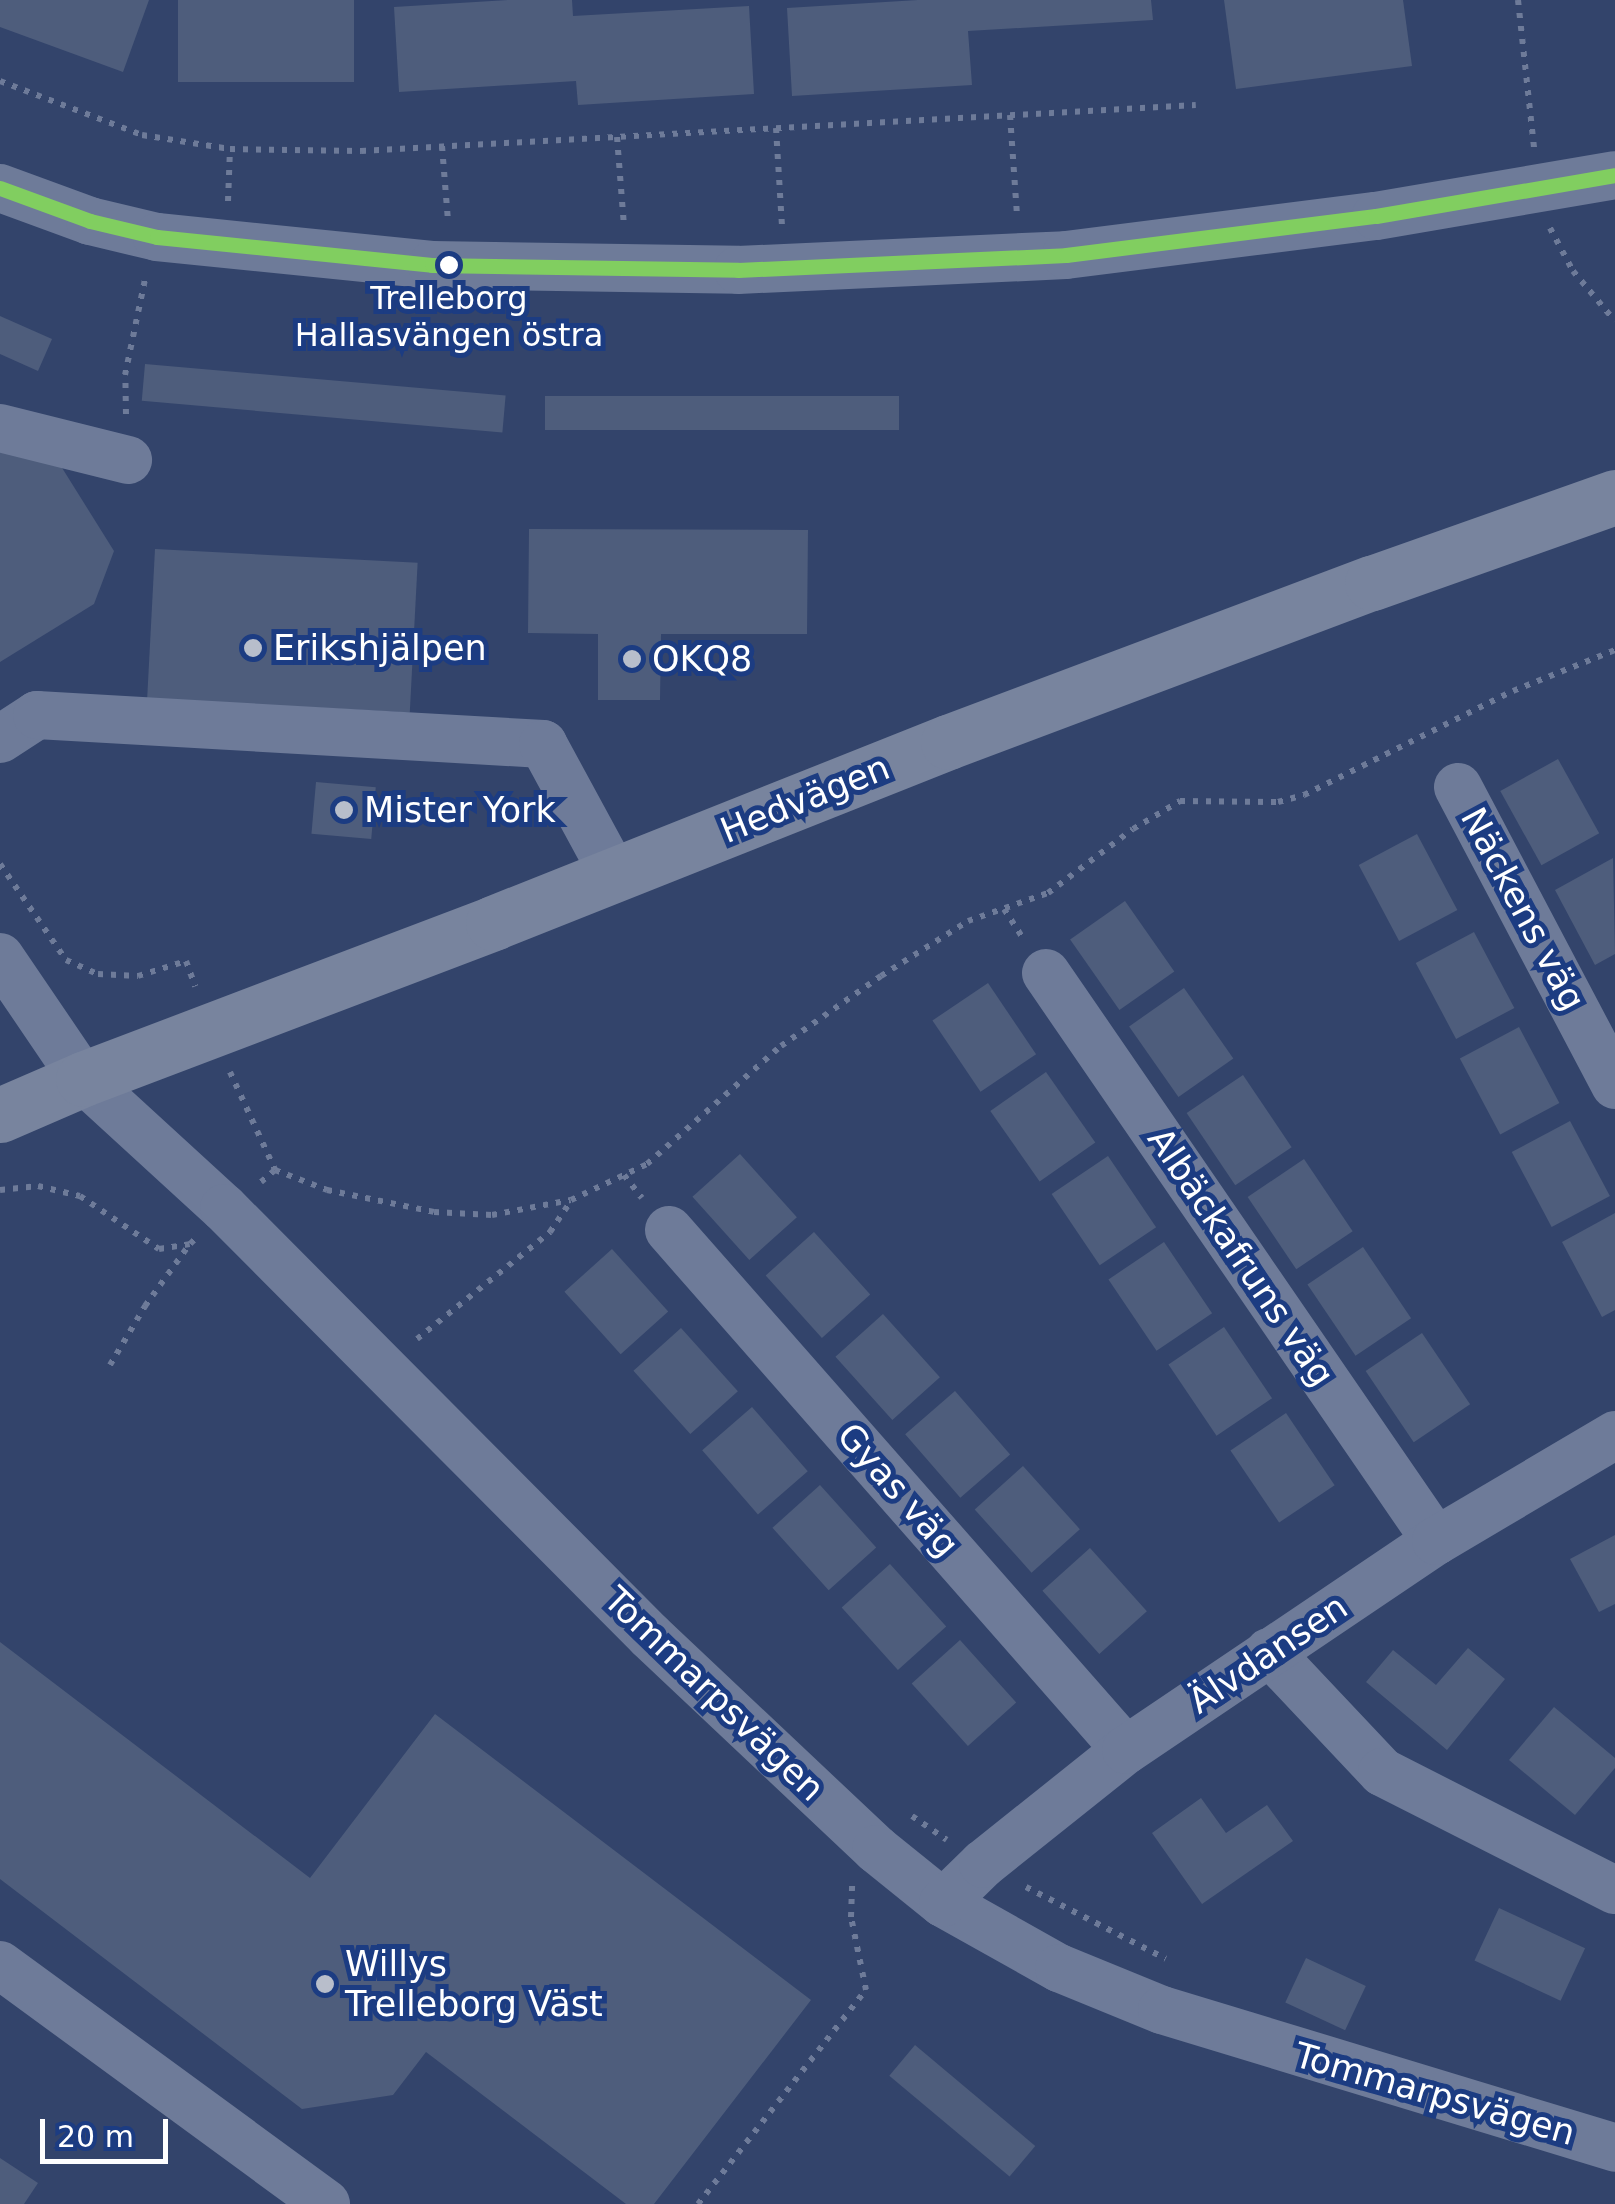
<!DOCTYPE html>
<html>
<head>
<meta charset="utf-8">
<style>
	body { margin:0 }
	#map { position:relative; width:1615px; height:2204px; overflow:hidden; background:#33446b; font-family:"DejaVu Sans",sans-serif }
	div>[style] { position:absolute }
	.building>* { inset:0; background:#4e5d7c; transform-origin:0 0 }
	.path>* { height:6px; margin-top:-3px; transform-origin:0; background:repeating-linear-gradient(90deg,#6e7b99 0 5px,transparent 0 13px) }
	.minor>* { height:48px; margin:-24px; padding:0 24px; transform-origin:24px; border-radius:24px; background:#6e7b99 }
	.major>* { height:55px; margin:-27.5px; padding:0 27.5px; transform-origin:27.5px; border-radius:27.5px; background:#78849e }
	.bus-1>* { height:15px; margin:-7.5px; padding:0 7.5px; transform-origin:7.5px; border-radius:7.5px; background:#81ce60 }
	.dots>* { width:28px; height:28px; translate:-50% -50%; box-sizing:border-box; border:5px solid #1c3c82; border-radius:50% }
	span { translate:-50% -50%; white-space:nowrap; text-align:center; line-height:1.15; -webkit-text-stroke:10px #1c3c82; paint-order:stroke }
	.bus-label { font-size:32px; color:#fff }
	.poi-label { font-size:35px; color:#fff }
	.left { translate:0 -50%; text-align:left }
	.street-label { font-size:35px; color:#fff }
	.scale { position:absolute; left:40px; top:2119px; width:128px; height:45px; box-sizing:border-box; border:5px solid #fff; border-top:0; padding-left:12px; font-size:30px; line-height:35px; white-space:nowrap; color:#fff; -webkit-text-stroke:8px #1c3c82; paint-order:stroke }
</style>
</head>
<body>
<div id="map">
	<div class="building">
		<i style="clip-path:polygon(0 0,149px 0,123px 72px,0 27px)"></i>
		<i style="left:178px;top:0;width:176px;height:82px"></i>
		<i style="clip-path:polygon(508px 0,572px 0,573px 16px,749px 6px,754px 94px,578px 105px,576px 81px,399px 92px,394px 7px)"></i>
		<i style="clip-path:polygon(918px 0,1151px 0,1153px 20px,968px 31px,972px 85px,792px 96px,787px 8px)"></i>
		<i style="clip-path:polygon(1224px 0,1403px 0,1412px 66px,1236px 89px)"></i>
		<i style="clip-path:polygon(0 316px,52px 339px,38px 371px,0 354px)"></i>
		<i style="left:145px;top:364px;width:362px;height:37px;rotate:5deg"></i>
		<i style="left:545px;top:396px;width:354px;height:34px"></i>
		<i style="clip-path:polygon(0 451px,59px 463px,114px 551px,94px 604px,0 662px)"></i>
		<i style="clip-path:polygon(529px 529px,808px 530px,807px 634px,661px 634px,660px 700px,598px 700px,598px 634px,528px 633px)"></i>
		<i style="left:155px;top:549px;width:263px;height:150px;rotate:3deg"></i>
		<i style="left:1558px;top:759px;width:85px;height:66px;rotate:61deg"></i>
		<i style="left:316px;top:782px;width:60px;height:52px;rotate:5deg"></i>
		<i style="left:1417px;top:834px;width:86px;height:66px;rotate:62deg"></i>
		<i style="clip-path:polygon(1613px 858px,1615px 954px,1595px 965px,1555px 890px)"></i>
		<i style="left:1125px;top:901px;width:86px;height:67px;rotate:55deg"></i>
		<i style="left:1474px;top:932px;width:86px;height:66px;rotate:62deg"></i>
		<i style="left:988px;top:983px;width:86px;height:67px;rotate:56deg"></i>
		<i style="left:1184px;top:988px;width:86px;height:67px;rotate:55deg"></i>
		<i style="left:1519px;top:1027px;width:86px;height:67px;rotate:62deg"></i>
		<i style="left:1046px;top:1072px;width:86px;height:68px;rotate:55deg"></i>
		<i style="left:1243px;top:1075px;width:87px;height:68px;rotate:56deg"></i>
		<i style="left:1570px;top:1121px;width:85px;height:66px;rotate:62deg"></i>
		<i style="left:740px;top:1154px;width:85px;height:64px;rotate:48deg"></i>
		<i style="left:1108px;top:1156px;width:86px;height:68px;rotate:56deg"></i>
		<i style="left:1304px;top:1159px;width:87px;height:68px;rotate:56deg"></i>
		<i style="clip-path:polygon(1615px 1213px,1615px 1310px,1602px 1317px,1562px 1242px)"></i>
		<i style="left:814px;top:1232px;width:84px;height:65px;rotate:48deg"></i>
		<i style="left:1164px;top:1242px;width:86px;height:67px;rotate:56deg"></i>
		<i style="left:1363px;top:1247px;width:86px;height:67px;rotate:56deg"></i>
		<i style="left:612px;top:1249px;width:84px;height:64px;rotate:48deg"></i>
		<i style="left:883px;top:1314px;width:85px;height:64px;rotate:48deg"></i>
		<i style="left:1224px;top:1327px;width:86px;height:67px;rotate:56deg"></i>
		<i style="left:681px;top:1328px;width:85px;height:64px;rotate:48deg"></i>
		<i style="left:1422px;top:1333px;width:86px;height:68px;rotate:56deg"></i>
		<i style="left:955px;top:1391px;width:84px;height:66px;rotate:49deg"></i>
		<i style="left:752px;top:1407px;width:85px;height:66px;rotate:49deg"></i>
		<i style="left:1286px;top:1413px;width:87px;height:67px;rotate:56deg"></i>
		<i style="left:1023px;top:1466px;width:85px;height:65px;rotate:48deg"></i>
		<i style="left:820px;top:1485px;width:84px;height:64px;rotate:48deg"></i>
		<i style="clip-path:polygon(1615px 1535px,1615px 1604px,1599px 1612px,1570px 1559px)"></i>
		<i style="left:1090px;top:1548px;width:85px;height:64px;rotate:48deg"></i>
		<i style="left:890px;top:1564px;width:84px;height:65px;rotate:48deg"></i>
		<i style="left:960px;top:1640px;width:84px;height:65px;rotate:48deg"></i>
		<i style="clip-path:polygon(0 1642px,310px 1878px,435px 1714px,811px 2000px,654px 2204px,626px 2204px,426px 2052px,393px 2095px,302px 2109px,0 1879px)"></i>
		<i style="clip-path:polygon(1468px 1648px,1505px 1679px,1447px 1750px,1366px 1682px,1393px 1650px,1436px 1685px)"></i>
		<i style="clip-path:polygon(1554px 1707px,1615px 1758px,1615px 1768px,1575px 1815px,1509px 1760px)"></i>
		<i style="clip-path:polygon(1201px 1798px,1226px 1833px,1267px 1805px,1293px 1841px,1202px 1904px,1152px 1833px)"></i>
		<i style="left:1499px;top:1908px;width:95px;height:58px;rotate:25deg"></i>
		<i style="left:1306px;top:1958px;width:66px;height:49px;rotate:25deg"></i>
		<i style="left:915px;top:2045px;width:157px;height:40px;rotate:40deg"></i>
		<i style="clip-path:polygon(0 2158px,38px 2183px,24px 2204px,0 2204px)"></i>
	</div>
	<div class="path">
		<i style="left:1518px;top:0;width:149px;rotate:83.8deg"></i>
		<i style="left:0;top:81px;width:152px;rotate:20.8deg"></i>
		<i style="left:142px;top:135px;width:89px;rotate:9deg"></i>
		<i style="left:230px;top:149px;width:131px;rotate:0.9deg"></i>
		<i style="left:361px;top:151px;width:836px;rotate:-3.15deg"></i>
		<i style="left:1010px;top:115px;width:99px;rotate:86deg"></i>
		<i style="left:776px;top:128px;width:99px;rotate:86.5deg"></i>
		<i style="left:617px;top:137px;width:88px;rotate:85.5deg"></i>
		<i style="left:442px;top:146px;width:74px;rotate:85.4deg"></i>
		<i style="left:228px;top:201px;width:52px;rotate:-87.8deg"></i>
		<i style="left:1550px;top:228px;width:49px;rotate:61.9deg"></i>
		<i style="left:1573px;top:271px;width:65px;rotate:50deg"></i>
		<i style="left:126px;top:414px;width:39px;rotate:-91deg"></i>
		<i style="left:125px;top:375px;width:98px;rotate:-78.2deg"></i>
		<i style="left:0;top:864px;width:116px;rotate:55.5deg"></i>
		<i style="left:66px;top:960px;width:35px;rotate:24deg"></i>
		<i style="left:98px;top:974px;width:40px;rotate:2.9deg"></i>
		<i style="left:138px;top:976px;width:50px;rotate:-17.4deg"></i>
		<i style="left:186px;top:961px;width:27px;rotate:70deg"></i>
		<i style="left:1004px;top:909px;width:33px;rotate:57deg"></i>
		<i style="left:230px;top:1072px;width:108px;rotate:65.3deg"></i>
		<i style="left:624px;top:1175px;width:29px;rotate:52deg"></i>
		<i style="left:261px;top:1182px;width:18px;rotate:-41deg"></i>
		<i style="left:275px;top:1170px;width:56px;rotate:21deg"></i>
		<i style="left:327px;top:1190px;width:109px;rotate:11.6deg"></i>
		<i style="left:434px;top:1212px;width:58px;rotate:3deg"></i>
		<i style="left:492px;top:1215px;width:80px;rotate:-10.8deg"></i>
		<i style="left:571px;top:1200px;width:84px;rotate:-25.3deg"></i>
		<i style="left:647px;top:1164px;width:179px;rotate:-41.4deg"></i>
		<i style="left:781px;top:1046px;width:122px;rotate:-35deg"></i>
		<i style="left:881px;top:976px;width:103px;rotate:-32.3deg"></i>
		<i style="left:968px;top:921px;width:85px;rotate:-19.3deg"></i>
		<i style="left:1048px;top:893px;width:106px;rotate:-37deg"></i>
		<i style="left:1133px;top:829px;width:55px;rotate:-30.8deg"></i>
		<i style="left:1180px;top:801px;width:98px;rotate:0.6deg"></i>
		<i style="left:1278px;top:802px;width:27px;rotate:-15deg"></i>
		<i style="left:1304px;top:795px;width:233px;rotate:-26.5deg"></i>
		<i style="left:1513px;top:691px;width:110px;rotate:-21.9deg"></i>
		<i style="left:0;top:1190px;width:38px;rotate:-6deg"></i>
		<i style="left:38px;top:1186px;width:43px;rotate:13.4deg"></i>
		<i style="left:80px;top:1196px;width:95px;rotate:33.9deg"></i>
		<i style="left:159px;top:1249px;width:31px;rotate:-9deg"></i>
		<i style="left:190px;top:1244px;width:7px;rotate:-45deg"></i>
		<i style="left:417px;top:1339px;width:171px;rotate:-38.8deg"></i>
		<i style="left:550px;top:1232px;width:36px;rotate:-56deg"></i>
		<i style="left:110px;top:1365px;width:69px;rotate:-59.3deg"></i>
		<i style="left:145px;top:1306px;width:75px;rotate:-54.2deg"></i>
		<i style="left:912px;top:1816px;width:42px;rotate:34.4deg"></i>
		<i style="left:1026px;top:1887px;width:157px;rotate:27.2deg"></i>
		<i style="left:698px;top:2204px;width:272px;rotate:-51.9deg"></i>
		<i style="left:866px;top:1990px;width:75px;rotate:-101.6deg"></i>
		<i style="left:851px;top:1917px;width:32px;rotate:-88deg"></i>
	</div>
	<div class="minor">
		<i style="left:0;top:188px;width:96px;rotate:20.1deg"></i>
		<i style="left:90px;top:221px;width:69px;rotate:13.4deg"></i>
		<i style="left:157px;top:237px;width:276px;rotate:5.8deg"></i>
		<i style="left:432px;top:265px;width:306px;rotate:0.9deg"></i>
		<i style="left:738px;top:270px;width:328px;rotate:-2.6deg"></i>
		<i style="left:1066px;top:255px;width:312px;rotate:-7.2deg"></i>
		<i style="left:1376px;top:216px;width:242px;rotate:-9.7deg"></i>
		<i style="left:0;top:428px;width:132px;rotate:14deg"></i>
		<i style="left:0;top:739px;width:44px;rotate:-33deg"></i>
		<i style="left:37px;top:715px;width:507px;rotate:3.28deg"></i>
		<i style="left:543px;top:744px;width:149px;rotate:61.5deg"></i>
		<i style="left:1458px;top:787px;width:337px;rotate:62.2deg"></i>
		<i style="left:0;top:957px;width:148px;rotate:55.8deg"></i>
		<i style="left:83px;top:1079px;width:191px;rotate:42.5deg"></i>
		<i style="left:224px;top:1208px;width:604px;rotate:45.13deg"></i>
		<i style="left:650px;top:1636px;width:311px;rotate:43.3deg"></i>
		<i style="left:876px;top:1849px;width:86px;rotate:38.9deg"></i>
		<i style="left:943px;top:1903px;width:133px;rotate:29.3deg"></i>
		<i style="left:1059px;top:1968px;width:111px;rotate:22.2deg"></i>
		<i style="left:1162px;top:2010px;width:474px;rotate:16.9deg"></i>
		<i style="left:1046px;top:973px;width:689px;rotate:55.53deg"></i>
		<i style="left:669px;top:1230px;width:692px;rotate:48.69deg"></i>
		<i style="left:1269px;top:1652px;width:165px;rotate:46.7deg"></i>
		<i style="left:1382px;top:1772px;width:261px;rotate:26.9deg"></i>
		<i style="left:943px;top:1903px;width:56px;rotate:-44.3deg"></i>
		<i style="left:983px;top:1864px;width:183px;rotate:-38.6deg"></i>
		<i style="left:1126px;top:1750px;width:374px;rotate:-34deg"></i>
		<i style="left:1436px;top:1541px;width:208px;rotate:-30.6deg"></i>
		<i style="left:0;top:1965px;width:404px;rotate:36.2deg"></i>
	</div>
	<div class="major">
		<i style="left:0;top:1115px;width:90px;rotate:-23.4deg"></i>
		<i style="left:83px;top:1079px;width:439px;rotate:-20.8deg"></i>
		<i style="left:493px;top:923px;width:490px;rotate:-21.7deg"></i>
		<i style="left:948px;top:742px;width:453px;rotate:-20.6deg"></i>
		<i style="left:1372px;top:583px;width:258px;rotate:-19.5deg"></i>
	</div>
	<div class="bus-1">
		<i style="left:0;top:188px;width:96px;rotate:20.1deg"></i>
		<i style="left:90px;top:221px;width:69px;rotate:13.4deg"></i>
		<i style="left:157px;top:237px;width:276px;rotate:5.8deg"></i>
		<i style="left:432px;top:265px;width:306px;rotate:0.9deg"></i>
		<i style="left:738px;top:270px;width:328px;rotate:-2.6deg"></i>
		<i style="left:1066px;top:255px;width:312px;rotate:-7.2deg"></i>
		<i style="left:1376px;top:216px;width:242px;rotate:-9.7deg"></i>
	</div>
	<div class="dots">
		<i style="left:449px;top:265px;background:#fff"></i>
		<i style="left:253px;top:648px;background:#b8becb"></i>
		<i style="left:632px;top:659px;background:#b8becb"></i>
		<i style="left:344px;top:810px;background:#b8becb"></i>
		<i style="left:325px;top:1984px;background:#b8becb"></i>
	</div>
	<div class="bus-label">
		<span style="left:449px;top:317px">Trelleborg<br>Hallasvängen östra</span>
	</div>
	<div class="poi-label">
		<span class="left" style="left:273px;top:648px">Erikshjälpen</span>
		<span class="left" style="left:652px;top:659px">OKQ8</span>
		<span class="left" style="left:364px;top:810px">Mister York</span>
		<span class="left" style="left:345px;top:1984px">Willys<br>Trelleborg Väst</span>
	</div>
	<div class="street-label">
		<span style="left:805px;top:799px;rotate:-22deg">Hedvägen</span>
		<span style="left:1523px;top:909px;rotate:62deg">Näckens väg</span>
		<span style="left:1241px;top:1257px;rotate:56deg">Albäckafruns väg</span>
		<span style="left:898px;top:1490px;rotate:49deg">Gyas väg</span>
		<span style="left:1268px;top:1654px;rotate:-34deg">Älvdansen</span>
		<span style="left:714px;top:1694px;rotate:44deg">Tommarpsvägen</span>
		<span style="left:1435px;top:2094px;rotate:16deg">Tommarpsvägen</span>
	</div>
	<div class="scale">20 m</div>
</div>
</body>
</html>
